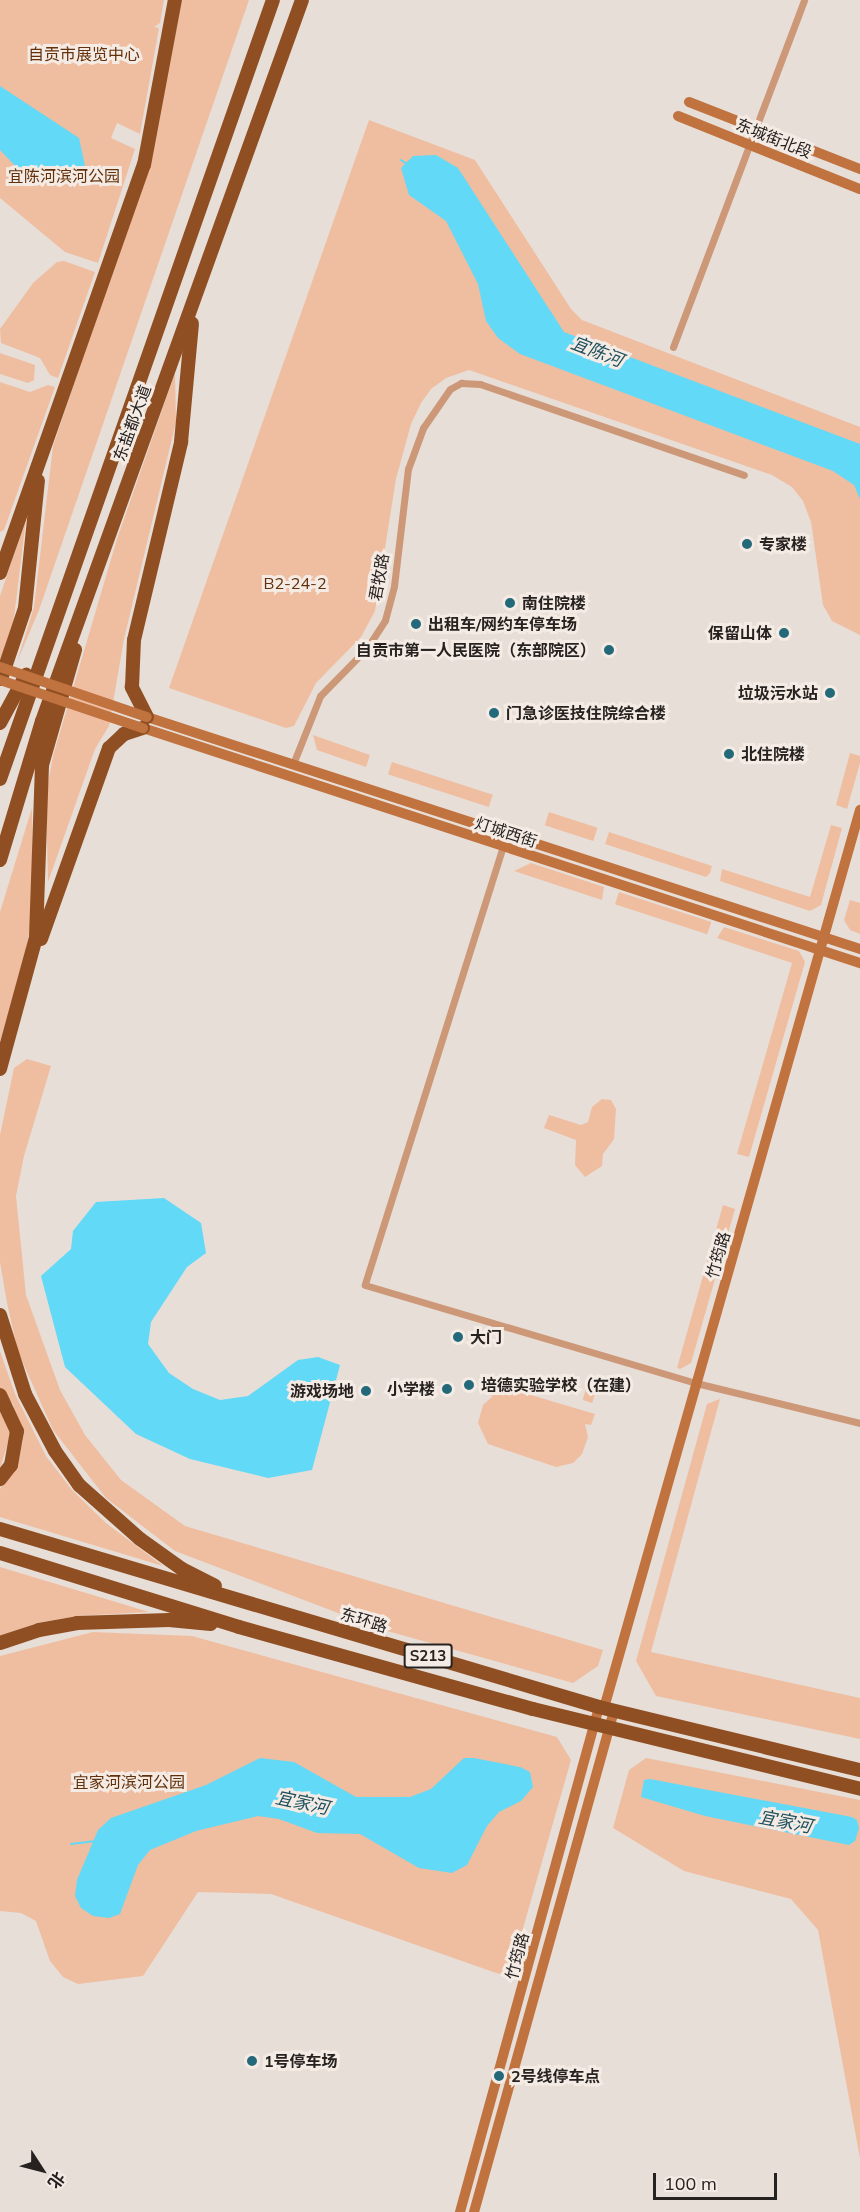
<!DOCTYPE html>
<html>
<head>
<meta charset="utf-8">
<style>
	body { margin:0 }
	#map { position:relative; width:860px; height:2212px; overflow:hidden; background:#e7ded8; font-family:Mulish,"Noto Sans SC",sans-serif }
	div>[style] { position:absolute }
	.green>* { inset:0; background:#efbea1; transform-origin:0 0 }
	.water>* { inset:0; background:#61d9f7 }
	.stream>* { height:2px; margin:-1px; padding:0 1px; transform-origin:1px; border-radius:1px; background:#61d9f7 }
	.street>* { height:7px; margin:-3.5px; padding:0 3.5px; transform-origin:3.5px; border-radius:3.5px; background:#cd9877 }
	.secondary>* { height:10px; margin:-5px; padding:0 5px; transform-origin:5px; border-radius:5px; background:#c0723f }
	.highway>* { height:14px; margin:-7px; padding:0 7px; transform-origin:7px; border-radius:7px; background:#904f22 }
	.secondary-bridge>* { height:10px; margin:-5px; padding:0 5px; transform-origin:5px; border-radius:5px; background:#c0723f }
	.dots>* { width:16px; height:16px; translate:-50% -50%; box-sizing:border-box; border:3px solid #f5ebe5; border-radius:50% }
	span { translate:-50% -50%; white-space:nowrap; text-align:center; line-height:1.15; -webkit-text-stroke:6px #f5ebe5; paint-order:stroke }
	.shield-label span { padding:2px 4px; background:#f5ebe5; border:2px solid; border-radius:4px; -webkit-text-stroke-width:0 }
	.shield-label { font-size:15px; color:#262220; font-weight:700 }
	.park-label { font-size:16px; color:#62300a }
	.street-label { font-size:16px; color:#262220 }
	.poi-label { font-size:16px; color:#262220; font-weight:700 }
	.left { translate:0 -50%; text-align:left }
	.right { translate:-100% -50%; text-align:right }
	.water-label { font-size:18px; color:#1d515d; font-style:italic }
	.north { position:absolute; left:12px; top:2140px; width:60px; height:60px; -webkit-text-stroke:4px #f5ebe5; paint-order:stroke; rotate:126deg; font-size:16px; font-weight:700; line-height:24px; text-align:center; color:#262220 }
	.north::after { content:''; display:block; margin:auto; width:21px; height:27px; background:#262220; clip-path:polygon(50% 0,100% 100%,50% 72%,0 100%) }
	.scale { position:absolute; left:653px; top:2173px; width:124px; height:27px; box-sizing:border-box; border:3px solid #262220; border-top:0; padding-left:8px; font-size:18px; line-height:21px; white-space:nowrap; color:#262220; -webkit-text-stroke:4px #f5ebe5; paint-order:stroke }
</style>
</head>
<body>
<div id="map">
	<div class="green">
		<i style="clip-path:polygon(0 0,164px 0,160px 23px,154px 27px,159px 28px,140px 134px,117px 123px,111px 138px,135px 149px,98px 263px,65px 252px,0 198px)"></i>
		<i style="clip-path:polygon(181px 0,249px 0,39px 610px,17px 662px,34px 607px,53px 446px,152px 153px)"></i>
		<i style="clip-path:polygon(369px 120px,475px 160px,571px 309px,582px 320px,860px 427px,860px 635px,832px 621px,823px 605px,811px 522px,803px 501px,792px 487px,772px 475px,469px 370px,446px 378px,431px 389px,421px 403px,411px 424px,396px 479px,375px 611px,361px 637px,316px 683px,294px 726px,286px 728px,169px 688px)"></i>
		<i style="clip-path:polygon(64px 261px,95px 272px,58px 378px,50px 375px,40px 358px,1px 343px,0 329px,33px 283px,57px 262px)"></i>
		<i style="clip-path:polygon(0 353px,35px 365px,34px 380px,28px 383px,0 374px)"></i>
		<i style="clip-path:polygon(175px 373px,176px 422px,124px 639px,109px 726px,95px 749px,48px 882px,46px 795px,53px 756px,117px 539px)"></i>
		<i style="clip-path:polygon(0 382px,30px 392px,48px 385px,55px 387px,4px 530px,0 532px)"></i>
		<i style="clip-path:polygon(26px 519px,14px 618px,0 661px,0 596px)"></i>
		<i style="clip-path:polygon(313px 735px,370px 755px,366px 767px,317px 750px)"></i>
		<i style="clip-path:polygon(850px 753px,860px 756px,860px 763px,847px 809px,836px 805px)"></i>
		<i style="left:392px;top:762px;width:106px;height:13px;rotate:18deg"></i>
		<i style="clip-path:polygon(32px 808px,33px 913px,23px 964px,0 1041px,0 912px)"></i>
		<i style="left:549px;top:812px;width:51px;height:14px;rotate:18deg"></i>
		<i style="clip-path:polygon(831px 825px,842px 828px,821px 905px,810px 911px,720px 881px,722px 869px,810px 897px)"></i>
		<i style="clip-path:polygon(609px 832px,712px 866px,710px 873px,706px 877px,605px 844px)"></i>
		<i style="clip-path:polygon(531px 863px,604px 887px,602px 900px,514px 871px)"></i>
		<i style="left:619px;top:892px;width:97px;height:13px;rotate:18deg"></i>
		<i style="clip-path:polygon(850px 900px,860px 903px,860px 934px,850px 930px,844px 920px)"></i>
		<i style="clip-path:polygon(724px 927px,799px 951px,805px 962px,749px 1157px,737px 1154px,792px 963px,717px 938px)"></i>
		<i style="clip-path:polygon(27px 1059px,51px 1066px,24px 1156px,16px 1196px,26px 1295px,60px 1390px,85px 1435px,121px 1480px,185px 1526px,603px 1650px,598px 1666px,573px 1683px,380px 1629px,175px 1551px,106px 1498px,53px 1430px,18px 1352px,7px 1303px,0 1262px,0 1135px,14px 1068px)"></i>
		<i style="clip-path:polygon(602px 1099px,611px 1100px,616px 1109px,614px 1139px,603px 1154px,602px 1166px,585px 1177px,575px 1165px,576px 1140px,544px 1128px,549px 1115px,581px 1125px,588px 1122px,592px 1107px)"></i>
		<i style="clip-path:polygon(723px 1205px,735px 1209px,691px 1363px,680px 1369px,677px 1368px)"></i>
		<i style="clip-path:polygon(0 1351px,15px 1394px,46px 1456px,72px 1490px,106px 1523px,163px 1566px,0 1517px,0 1489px,19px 1459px,23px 1439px,13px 1404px,0 1389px)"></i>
		<i style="left:589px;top:1379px;width:10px;height:22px;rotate:17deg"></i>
		<i style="clip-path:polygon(490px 1383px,595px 1414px,591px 1425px,585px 1424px,588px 1437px,582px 1454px,573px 1463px,556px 1467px,488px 1444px,478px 1423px,483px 1405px,493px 1396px,487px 1394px)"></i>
		<i style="clip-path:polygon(720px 1399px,651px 1652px,860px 1698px,860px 1739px,656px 1696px,636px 1661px,707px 1404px)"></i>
		<i style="clip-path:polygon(0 1406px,12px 1429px,0 1469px)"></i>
		<i style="clip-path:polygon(0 1567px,149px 1612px,77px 1616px,37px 1623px,0 1636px)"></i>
		<i style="clip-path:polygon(93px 1632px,192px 1636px,557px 1737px,571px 1760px,512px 1967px,499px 1974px,271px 1894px,198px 1892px,143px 1976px,78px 1984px,63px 1977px,50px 1961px,36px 1921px,21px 1913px,0 1911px,0 1656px)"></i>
		<i style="clip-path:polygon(646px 1758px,860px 1800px,860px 2158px,818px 1930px,791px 1899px,684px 1871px,613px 1828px,629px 1770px)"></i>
	</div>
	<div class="water">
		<i style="clip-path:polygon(0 86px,79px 138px,85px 166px,78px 182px,60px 179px,41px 184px,19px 170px,0 150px)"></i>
		<i style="clip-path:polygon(436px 155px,458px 168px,564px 332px,860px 444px,860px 499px,854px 485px,833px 471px,520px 354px,498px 338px,486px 321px,478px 284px,446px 221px,409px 195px,401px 168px,413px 156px)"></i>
		<i style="clip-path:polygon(164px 1198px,201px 1223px,206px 1253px,187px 1267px,151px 1322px,148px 1344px,169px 1373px,193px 1389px,220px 1400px,248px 1396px,298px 1360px,318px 1357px,340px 1365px,312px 1470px,268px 1478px,190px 1459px,136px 1434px,65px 1367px,41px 1276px,71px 1249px,73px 1231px,96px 1202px)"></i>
		<i style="clip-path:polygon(260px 1758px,294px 1762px,356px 1797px,410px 1797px,431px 1789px,464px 1758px,474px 1758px,520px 1767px,530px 1772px,533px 1787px,521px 1801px,499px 1812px,487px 1826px,467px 1865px,452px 1873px,419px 1868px,360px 1834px,317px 1833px,279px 1819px,258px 1816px,196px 1831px,150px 1850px,138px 1865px,120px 1914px,109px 1918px,93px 1916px,81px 1908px,75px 1896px,77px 1880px,98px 1830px,111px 1818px,206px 1785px)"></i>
		<i style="clip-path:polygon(650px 1779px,852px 1817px,857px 1820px,859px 1828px,855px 1841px,849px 1845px,705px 1816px,641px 1797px,644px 1780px)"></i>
	</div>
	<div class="stream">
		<i style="left:401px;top:160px;width:7px;rotate:34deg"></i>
		<i style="left:71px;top:1844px;width:23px;rotate:-7deg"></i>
	</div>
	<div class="street">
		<i style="left:673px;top:347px;width:371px;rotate:-69.3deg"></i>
		<i style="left:293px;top:764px;width:73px;rotate:-68.3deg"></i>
		<i style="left:320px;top:696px;width:67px;rotate:-45.6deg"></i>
		<i style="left:367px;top:648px;width:33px;rotate:-57deg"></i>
		<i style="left:385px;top:620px;width:35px;rotate:-75deg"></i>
		<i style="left:394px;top:586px;width:118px;rotate:-83.2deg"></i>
		<i style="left:408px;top:469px;width:44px;rotate:-69.9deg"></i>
		<i style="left:423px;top:428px;width:47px;rotate:-55.3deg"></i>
		<i style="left:450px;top:389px;width:13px;rotate:-29deg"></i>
		<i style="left:461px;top:383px;width:19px;rotate:3deg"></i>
		<i style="left:480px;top:384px;width:279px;rotate:19deg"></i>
		<i style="left:503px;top:846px;width:460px;rotate:107.5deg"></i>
		<i style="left:365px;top:1285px;width:345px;rotate:16.5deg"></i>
		<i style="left:696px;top:1383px;width:169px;rotate:13.7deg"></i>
	</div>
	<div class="secondary">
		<i style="left:689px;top:102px;width:184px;rotate:21.4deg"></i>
		<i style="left:678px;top:116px;width:196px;rotate:21.9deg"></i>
		<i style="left:147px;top:717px;width:750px;rotate:18.02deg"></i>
		<i style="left:143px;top:728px;width:755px;rotate:18.15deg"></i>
		<i style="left:604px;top:1708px;width:934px;rotate:-74.09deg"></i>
		<i style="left:460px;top:2212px;width:524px;rotate:-74.61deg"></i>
		<i style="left:474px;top:2212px;width:520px;rotate:-74.39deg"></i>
	</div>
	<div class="highway">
		<i style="left:0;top:573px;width:433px;rotate:-70.6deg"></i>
		<i style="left:144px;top:165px;width:168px;rotate:-79.4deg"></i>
		<i style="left:1px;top:679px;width:75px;rotate:-71.3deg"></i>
		<i style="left:25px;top:608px;width:128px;rotate:-84.2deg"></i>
		<i style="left:147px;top:717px;width:34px;rotate:-117deg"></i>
		<i style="left:132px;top:687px;width:47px;rotate:-87.6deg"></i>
		<i style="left:134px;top:640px;width:204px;rotate:-76.6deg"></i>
		<i style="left:181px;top:442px;width:119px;rotate:-84.7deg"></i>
		<i style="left:0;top:723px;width:55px;rotate:-61.6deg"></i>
		<i style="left:0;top:779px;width:825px;rotate:-70.69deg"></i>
		<i style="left:0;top:860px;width:145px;rotate:-73.2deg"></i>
		<i style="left:42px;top:721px;width:766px;rotate:-70.17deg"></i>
		<i style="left:41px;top:939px;width:203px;rotate:-70.4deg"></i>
		<i style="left:109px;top:748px;width:21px;rotate:-43deg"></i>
		<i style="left:124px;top:734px;width:20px;rotate:-18deg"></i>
		<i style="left:0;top:1069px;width:137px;rotate:-74.7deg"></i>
		<i style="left:36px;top:937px;width:172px;rotate:-88deg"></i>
		<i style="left:42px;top:765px;width:120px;rotate:-74deg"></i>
		<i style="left:0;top:1315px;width:83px;rotate:72.4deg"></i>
		<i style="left:25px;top:1394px;width:64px;rotate:62.2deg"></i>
		<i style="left:55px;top:1451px;width:42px;rotate:54.8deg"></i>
		<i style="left:79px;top:1485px;width:81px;rotate:41.5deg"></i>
		<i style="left:140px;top:1539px;width:52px;rotate:35.5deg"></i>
		<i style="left:182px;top:1569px;width:37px;rotate:27deg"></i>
		<i style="left:0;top:1395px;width:40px;rotate:65deg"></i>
		<i style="left:17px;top:1431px;width:35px;rotate:100deg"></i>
		<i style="left:11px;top:1465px;width:18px;rotate:128deg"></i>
		<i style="left:0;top:1529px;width:625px;rotate:16.55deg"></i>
		<i style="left:599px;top:1707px;width:268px;rotate:13.6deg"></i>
		<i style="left:0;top:1553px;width:250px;rotate:17.2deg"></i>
		<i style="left:239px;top:1627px;width:305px;rotate:15.6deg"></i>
		<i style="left:533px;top:1709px;width:337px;rotate:13.7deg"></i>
		<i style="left:0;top:1643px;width:41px;rotate:-18.4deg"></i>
		<i style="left:39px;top:1630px;width:39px;rotate:-10deg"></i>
		<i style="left:77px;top:1623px;width:92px;rotate:-1.9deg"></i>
		<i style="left:169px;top:1620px;width:42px;rotate:5.4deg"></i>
	</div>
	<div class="secondary-bridge">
		<i style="left:0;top:667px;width:155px;rotate:18.8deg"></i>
		<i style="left:0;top:680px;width:151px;rotate:18.6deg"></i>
	</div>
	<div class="dots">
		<i style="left:747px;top:544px;background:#24697a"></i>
		<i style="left:510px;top:603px;background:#24697a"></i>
		<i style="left:416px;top:624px;background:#24697a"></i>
		<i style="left:784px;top:633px;background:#24697a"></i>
		<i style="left:609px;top:650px;background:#24697a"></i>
		<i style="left:830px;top:693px;background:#24697a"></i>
		<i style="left:494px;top:713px;background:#24697a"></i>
		<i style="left:729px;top:754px;background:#24697a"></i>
		<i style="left:458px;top:1337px;background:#24697a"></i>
		<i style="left:469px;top:1385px;background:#24697a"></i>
		<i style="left:447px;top:1389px;background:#24697a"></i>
		<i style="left:366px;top:1391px;background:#24697a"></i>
		<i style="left:252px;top:2061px;background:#24697a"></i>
		<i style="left:499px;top:2076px;background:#24697a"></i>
	</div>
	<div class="shield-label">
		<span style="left:428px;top:1656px">S213</span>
	</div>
	<div class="park-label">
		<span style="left:84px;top:54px">自贡市展览中心</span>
		<span style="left:64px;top:176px">宜陈河滨河公园</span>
		<span style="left:295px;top:583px">B2-24-2</span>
		<span style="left:129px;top:1782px">宜家河滨河公园</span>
	</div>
	<div class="street-label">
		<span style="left:774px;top:138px;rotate:22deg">东城街北段</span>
		<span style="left:132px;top:423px;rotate:-70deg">东盐都大道</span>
		<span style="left:379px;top:577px;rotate:-80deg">君牧路</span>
		<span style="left:506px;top:832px;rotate:18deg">灯城西街</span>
		<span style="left:718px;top:1255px;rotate:-74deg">竹筠路</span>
		<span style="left:364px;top:1620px;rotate:17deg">东环路</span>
		<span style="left:517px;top:1956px;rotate:-75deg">竹筠路</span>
	</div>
	<div class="poi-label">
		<span class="left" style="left:759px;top:544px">专家楼</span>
		<span class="left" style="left:522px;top:603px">南住院楼</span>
		<span class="left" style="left:428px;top:624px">出租车/网约车停车场</span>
		<span class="right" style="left:772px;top:633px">保留山体</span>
		<span class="right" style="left:596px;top:650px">自贡市第一人民医院（东部院区）</span>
		<span class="right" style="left:818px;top:693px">垃圾污水站</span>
		<span class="left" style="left:506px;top:713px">门急诊医技住院综合楼</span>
		<span class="left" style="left:741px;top:754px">北住院楼</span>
		<span class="left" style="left:470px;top:1337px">大门</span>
		<span class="left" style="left:481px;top:1385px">培德实验学校（在建）</span>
		<span class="right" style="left:435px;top:1389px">小学楼</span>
		<span class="right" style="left:354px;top:1391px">游戏场地</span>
		<span class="left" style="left:264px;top:2061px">1号停车场</span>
		<span class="left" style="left:511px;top:2076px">2号线停车点</span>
	</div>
	<div class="water-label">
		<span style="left:597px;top:352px;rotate:21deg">宜陈河</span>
		<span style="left:302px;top:1803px;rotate:12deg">宜家河</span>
		<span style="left:785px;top:1822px;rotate:11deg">宜家河</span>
	</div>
	<div class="north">北</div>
	<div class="scale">100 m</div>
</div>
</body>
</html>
